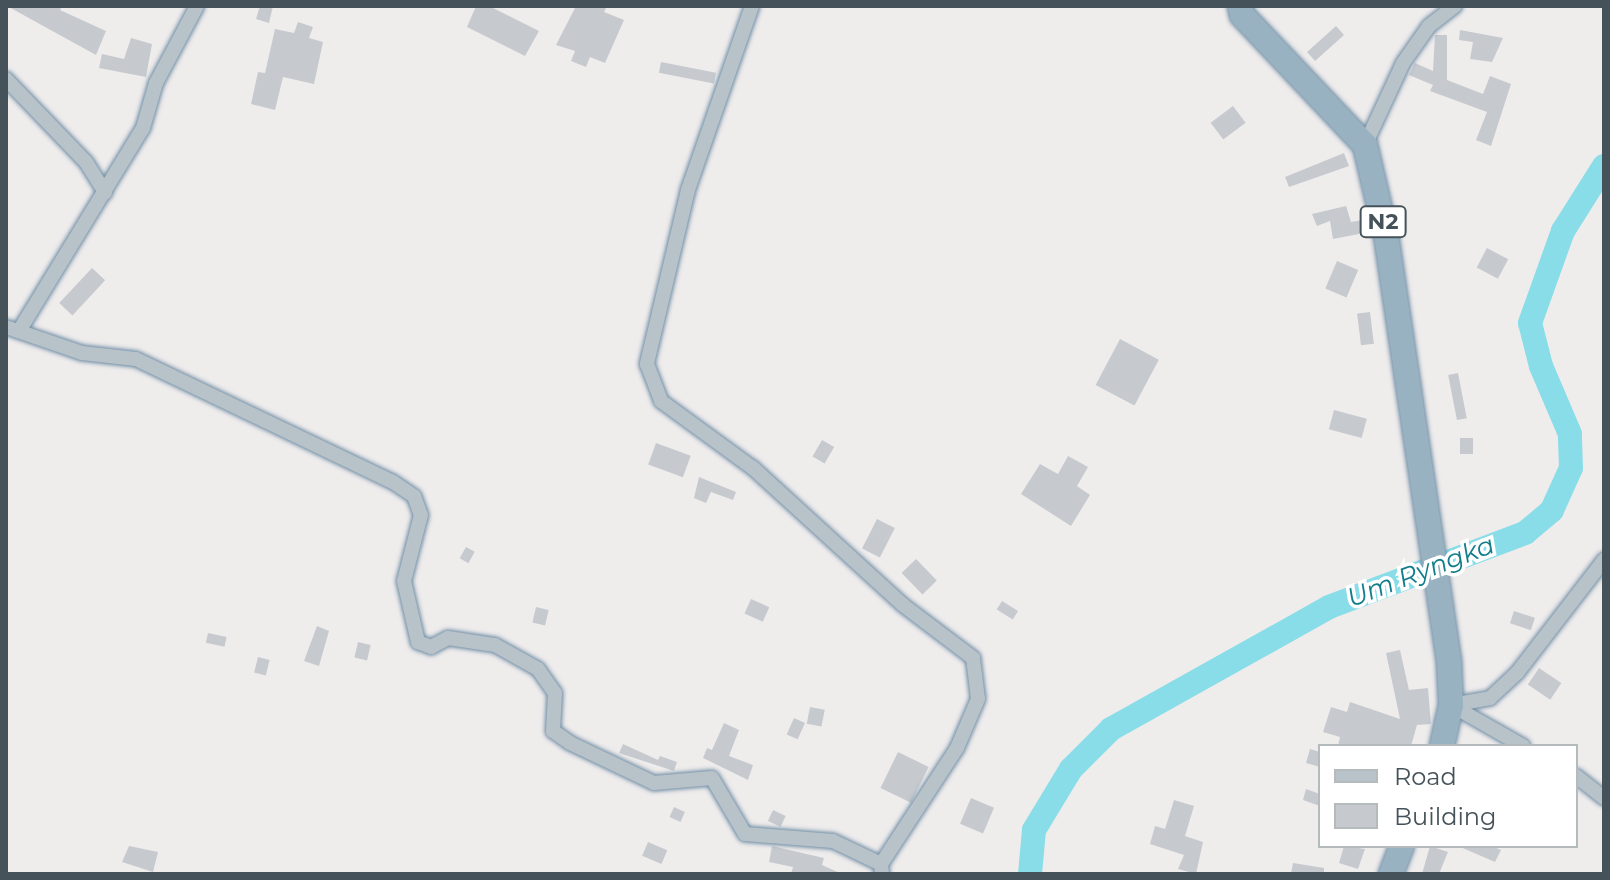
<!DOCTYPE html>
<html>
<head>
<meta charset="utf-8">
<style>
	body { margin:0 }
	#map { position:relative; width:1610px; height:880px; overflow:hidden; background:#efecec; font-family:Montserrat,sans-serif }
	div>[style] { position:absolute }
	.river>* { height:24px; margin:-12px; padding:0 12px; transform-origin:12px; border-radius:12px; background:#89dde8 }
	.building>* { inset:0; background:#c6cacf; transform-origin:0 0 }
	.roads { filter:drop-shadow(0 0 2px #718fa6) drop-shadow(0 0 2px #718fa6) }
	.minor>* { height:14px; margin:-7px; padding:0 7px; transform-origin:7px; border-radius:7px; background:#b8c2c9 }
	.trunk>* { height:24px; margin:-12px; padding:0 12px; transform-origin:12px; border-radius:12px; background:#99b2c2 }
	span { translate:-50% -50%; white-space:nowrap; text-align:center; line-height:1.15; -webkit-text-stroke:7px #fff; paint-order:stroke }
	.shield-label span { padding:2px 6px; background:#fff; border:2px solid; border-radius:6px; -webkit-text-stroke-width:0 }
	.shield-label { font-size:22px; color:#455259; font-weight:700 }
	.water-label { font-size:26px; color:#117d8b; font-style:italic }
	.frame { position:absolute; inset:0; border:8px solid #455259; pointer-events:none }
	.legend { position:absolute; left:1318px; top:744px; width:260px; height:104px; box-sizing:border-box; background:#fff; border:2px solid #b5babd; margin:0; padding:10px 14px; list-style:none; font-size:24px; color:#455259 }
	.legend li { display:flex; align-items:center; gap:16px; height:40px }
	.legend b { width:40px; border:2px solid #b5babd }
</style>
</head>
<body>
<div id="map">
	<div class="river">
		<i style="left:1030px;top:874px;width:44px;rotate:-84.8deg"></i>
		<i style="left:1034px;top:830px;width:71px;rotate:-58.8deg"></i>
		<i style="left:1071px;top:769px;width:57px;rotate:-45deg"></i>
		<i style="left:1111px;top:729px;width:250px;rotate:-29.2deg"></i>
		<i style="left:1329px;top:607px;width:210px;rotate:-20.7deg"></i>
		<i style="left:1525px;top:533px;width:35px;rotate:-40deg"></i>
		<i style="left:1552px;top:510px;width:46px;rotate:-65.7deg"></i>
		<i style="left:1571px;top:468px;width:34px;rotate:-92deg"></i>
		<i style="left:1570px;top:434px;width:74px;rotate:-113.1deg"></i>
		<i style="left:1541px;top:366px;width:44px;rotate:-104.3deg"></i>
		<i style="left:1530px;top:323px;width:98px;rotate:-70.3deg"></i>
		<i style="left:1563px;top:231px;width:77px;rotate:-57.8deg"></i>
	</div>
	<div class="building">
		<i style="clip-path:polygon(7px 6px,62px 6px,60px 10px,106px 31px,96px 55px)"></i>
		<i style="clip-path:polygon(260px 6px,273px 6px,269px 23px,256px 19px)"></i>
		<i style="clip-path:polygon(476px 6px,489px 6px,539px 31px,525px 56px,467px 27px)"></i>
		<i style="clip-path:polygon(576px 6px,607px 6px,604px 12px,624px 20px,605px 63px,590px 57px,586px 67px,571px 61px,575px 51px,556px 45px)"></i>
		<i style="clip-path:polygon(298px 22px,313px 27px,309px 38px,323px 42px,314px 84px,283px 77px,275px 110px,251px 104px,258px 72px,265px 73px,275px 29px,294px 33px)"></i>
		<i style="left:1336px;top:26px;width:12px;height:39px;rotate:48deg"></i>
		<i style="clip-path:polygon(1460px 30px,1503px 38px,1492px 62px,1470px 59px,1473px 42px,1459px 40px)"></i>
		<i style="clip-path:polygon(1435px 35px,1447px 35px,1447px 80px,1483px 94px,1490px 76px,1511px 84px,1491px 146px,1476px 140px,1487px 112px,1430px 91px,1433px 85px,1409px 75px,1415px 63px,1433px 71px)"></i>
		<i style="clip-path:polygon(131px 38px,152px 44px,146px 77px,99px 68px,102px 54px,124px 59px)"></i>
		<i style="left:661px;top:62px;width:56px;height:11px;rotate:11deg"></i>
		<i style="left:1233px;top:106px;width:21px;height:28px;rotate:53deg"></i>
		<i style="clip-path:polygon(1344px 153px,1349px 166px,1289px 187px,1285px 177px)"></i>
		<i style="clip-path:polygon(1346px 206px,1351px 222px,1363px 220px,1364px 233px,1333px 239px,1330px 221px,1317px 226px,1312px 214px)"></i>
		<i style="left:1487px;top:248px;width:24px;height:22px;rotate:28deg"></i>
		<i style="left:1337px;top:261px;width:23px;height:30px;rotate:23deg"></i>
		<i style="left:92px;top:268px;width:18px;height:48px;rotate:43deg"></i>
		<i style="left:1370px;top:312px;width:32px;height:13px;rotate:83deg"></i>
		<i style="left:1120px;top:339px;width:44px;height:52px;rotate:28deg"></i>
		<i style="left:1458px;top:373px;width:46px;height:10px;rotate:79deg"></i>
		<i style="left:1334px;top:410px;width:34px;height:20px;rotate:15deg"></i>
		<i style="left:1460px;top:438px;width:13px;height:16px"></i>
		<i style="left:822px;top:440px;width:14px;height:19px;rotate:30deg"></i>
		<i style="left:656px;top:443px;width:37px;height:23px;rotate:20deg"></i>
		<i style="clip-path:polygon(1068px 456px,1088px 467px,1077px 486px,1090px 495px,1071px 526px,1021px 494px,1040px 464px,1058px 474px)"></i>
		<i style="clip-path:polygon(699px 477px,736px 492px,733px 500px,711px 492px,706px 503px,694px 498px)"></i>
		<i style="left:877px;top:519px;width:20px;height:33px;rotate:27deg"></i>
		<i style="left:466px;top:547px;width:10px;height:13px;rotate:29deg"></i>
		<i style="left:916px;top:559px;width:30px;height:20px;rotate:46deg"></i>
		<i style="left:751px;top:599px;width:20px;height:16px;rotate:24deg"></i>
		<i style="left:1002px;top:601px;width:19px;height:10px;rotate:32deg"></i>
		<i style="left:536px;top:607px;width:13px;height:16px;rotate:13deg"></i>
		<i style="left:1514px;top:611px;width:22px;height:13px;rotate:18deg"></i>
		<i style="clip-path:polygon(317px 626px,329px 631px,319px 666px,304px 661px)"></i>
		<i style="left:208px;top:633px;width:19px;height:10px;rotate:12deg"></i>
		<i style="left:358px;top:642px;width:13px;height:16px;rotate:13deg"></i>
		<i style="clip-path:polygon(1400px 650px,1409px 690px,1428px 688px,1431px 724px,1417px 725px,1411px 746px,1338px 746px,1340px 737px,1323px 732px,1331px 707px,1347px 712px,1350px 702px,1400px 719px,1386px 653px)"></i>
		<i style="left:258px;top:657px;width:12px;height:16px;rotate:14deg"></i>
		<i style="left:1539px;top:668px;width:27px;height:20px;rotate:34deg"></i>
		<i style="left:810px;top:707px;width:15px;height:17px;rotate:11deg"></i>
		<i style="left:794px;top:718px;width:12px;height:18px;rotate:24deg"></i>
		<i style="clip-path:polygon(724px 723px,739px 730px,729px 756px,753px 765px,748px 780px,703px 758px,707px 748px,712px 750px)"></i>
		<i style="clip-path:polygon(623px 744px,658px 760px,660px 756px,677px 762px,674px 771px,619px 753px)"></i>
		<i style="clip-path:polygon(1310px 749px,1320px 752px,1320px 767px,1306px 763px)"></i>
		<i style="left:898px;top:752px;width:34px;height:40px;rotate:26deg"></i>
		<i style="clip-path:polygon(1306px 789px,1320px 794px,1320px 806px,1303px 800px)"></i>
		<i style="left:971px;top:798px;width:25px;height:28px;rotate:23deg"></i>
		<i style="clip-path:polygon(1174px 800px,1194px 806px,1185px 836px,1203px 842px,1196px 874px,1178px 869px,1184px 855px,1150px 844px,1155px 826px,1165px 829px)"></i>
		<i style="left:674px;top:807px;width:12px;height:11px;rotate:24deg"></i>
		<i style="left:773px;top:810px;width:14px;height:12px;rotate:25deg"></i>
		<i style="left:648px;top:842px;width:21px;height:15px;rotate:23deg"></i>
		<i style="clip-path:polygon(129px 846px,158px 852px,153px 872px,122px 862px)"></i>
		<i style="clip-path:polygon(772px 846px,824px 858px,822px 865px,842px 874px,791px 874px,793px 867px,769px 862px)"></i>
		<i style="clip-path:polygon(1344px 846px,1365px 849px,1358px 869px,1339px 863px)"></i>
		<i style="clip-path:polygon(1430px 846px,1448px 852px,1439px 874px,1422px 874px)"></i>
		<i style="clip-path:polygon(1458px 846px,1492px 846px,1501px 850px,1495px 862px)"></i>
		<i style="clip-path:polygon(1293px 863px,1324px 868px,1324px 874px,1291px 874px)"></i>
	</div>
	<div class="roads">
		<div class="minor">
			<i style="left:752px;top:6px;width:195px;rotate:109.2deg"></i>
			<i style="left:688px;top:190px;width:179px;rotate:103.3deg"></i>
			<i style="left:647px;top:364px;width:40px;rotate:69deg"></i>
			<i style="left:661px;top:401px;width:114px;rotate:36.1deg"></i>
			<i style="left:753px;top:468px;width:203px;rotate:42.4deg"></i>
			<i style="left:903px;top:605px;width:88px;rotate:37.1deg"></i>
			<i style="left:973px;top:658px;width:41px;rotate:83deg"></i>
			<i style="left:978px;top:699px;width:53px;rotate:113.2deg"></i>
			<i style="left:957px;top:748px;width:139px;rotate:123.2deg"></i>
			<i style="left:6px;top:79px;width:115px;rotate:46.1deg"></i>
			<i style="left:86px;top:162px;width:36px;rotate:58deg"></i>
			<i style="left:1365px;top:145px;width:90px;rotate:-65.1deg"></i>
			<i style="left:1403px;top:63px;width:45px;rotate:-54.9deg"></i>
			<i style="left:1429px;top:26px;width:33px;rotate:-38deg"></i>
			<i style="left:6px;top:327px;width:80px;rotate:18.9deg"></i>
			<i style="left:82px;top:353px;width:54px;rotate:6.3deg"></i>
			<i style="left:136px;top:359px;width:285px;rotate:25.6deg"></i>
			<i style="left:393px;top:482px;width:25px;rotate:34deg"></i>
			<i style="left:414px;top:496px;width:20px;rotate:70deg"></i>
			<i style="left:421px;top:515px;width:68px;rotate:104.4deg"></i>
			<i style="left:404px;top:581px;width:63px;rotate:77.1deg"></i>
			<i style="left:418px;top:642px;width:14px;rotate:21deg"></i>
			<i style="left:431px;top:647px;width:19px;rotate:-28deg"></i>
			<i style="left:448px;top:638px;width:48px;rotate:8.5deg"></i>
			<i style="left:495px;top:645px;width:49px;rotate:29.2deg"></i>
			<i style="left:538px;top:669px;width:29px;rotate:55deg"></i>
			<i style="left:555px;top:693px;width:38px;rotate:93deg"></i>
			<i style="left:553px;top:731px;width:21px;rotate:35deg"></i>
			<i style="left:570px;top:743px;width:93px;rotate:25.5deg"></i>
			<i style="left:654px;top:783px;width:58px;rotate:-4.9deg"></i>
			<i style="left:712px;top:778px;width:65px;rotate:59.5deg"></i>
			<i style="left:745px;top:834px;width:88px;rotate:4.5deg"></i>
			<i style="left:833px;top:841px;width:53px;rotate:25.6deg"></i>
			<i style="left:881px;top:864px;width:10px;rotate:84deg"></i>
			<i style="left:19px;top:331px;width:238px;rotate:-58.6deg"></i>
			<i style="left:143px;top:128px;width:47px;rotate:-73.9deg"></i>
			<i style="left:156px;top:83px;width:87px;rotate:-62deg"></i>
			<i style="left:1451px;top:705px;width:40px;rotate:-10deg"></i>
			<i style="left:1490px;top:698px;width:37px;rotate:-43deg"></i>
			<i style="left:1517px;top:673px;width:143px;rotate:-52.4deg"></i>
			<i style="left:1451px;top:705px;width:83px;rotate:29.7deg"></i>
			<i style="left:1576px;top:776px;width:36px;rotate:38deg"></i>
		</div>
		<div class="trunk">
			<i style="left:1240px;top:6px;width:9px;rotate:77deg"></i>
			<i style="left:1242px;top:15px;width:179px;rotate:46.6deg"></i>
			<i style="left:1365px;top:145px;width:92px;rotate:76.9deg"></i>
			<i style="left:1386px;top:235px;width:432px;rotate:81.6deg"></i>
			<i style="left:1449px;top:662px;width:43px;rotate:87.3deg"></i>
			<i style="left:1451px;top:705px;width:42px;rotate:102.4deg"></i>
			<i style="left:1391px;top:874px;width:30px;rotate:-69deg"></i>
		</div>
	</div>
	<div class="shield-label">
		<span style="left:1383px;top:222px">N2</span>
	</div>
	<div class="water-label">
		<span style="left:1421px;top:572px;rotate:-21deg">Um Ryngka</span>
	</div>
	<div class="frame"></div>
	<ul class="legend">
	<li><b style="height:10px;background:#b8c2c9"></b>Road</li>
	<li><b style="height:22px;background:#c6cacf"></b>Building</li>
	</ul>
</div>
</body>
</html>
